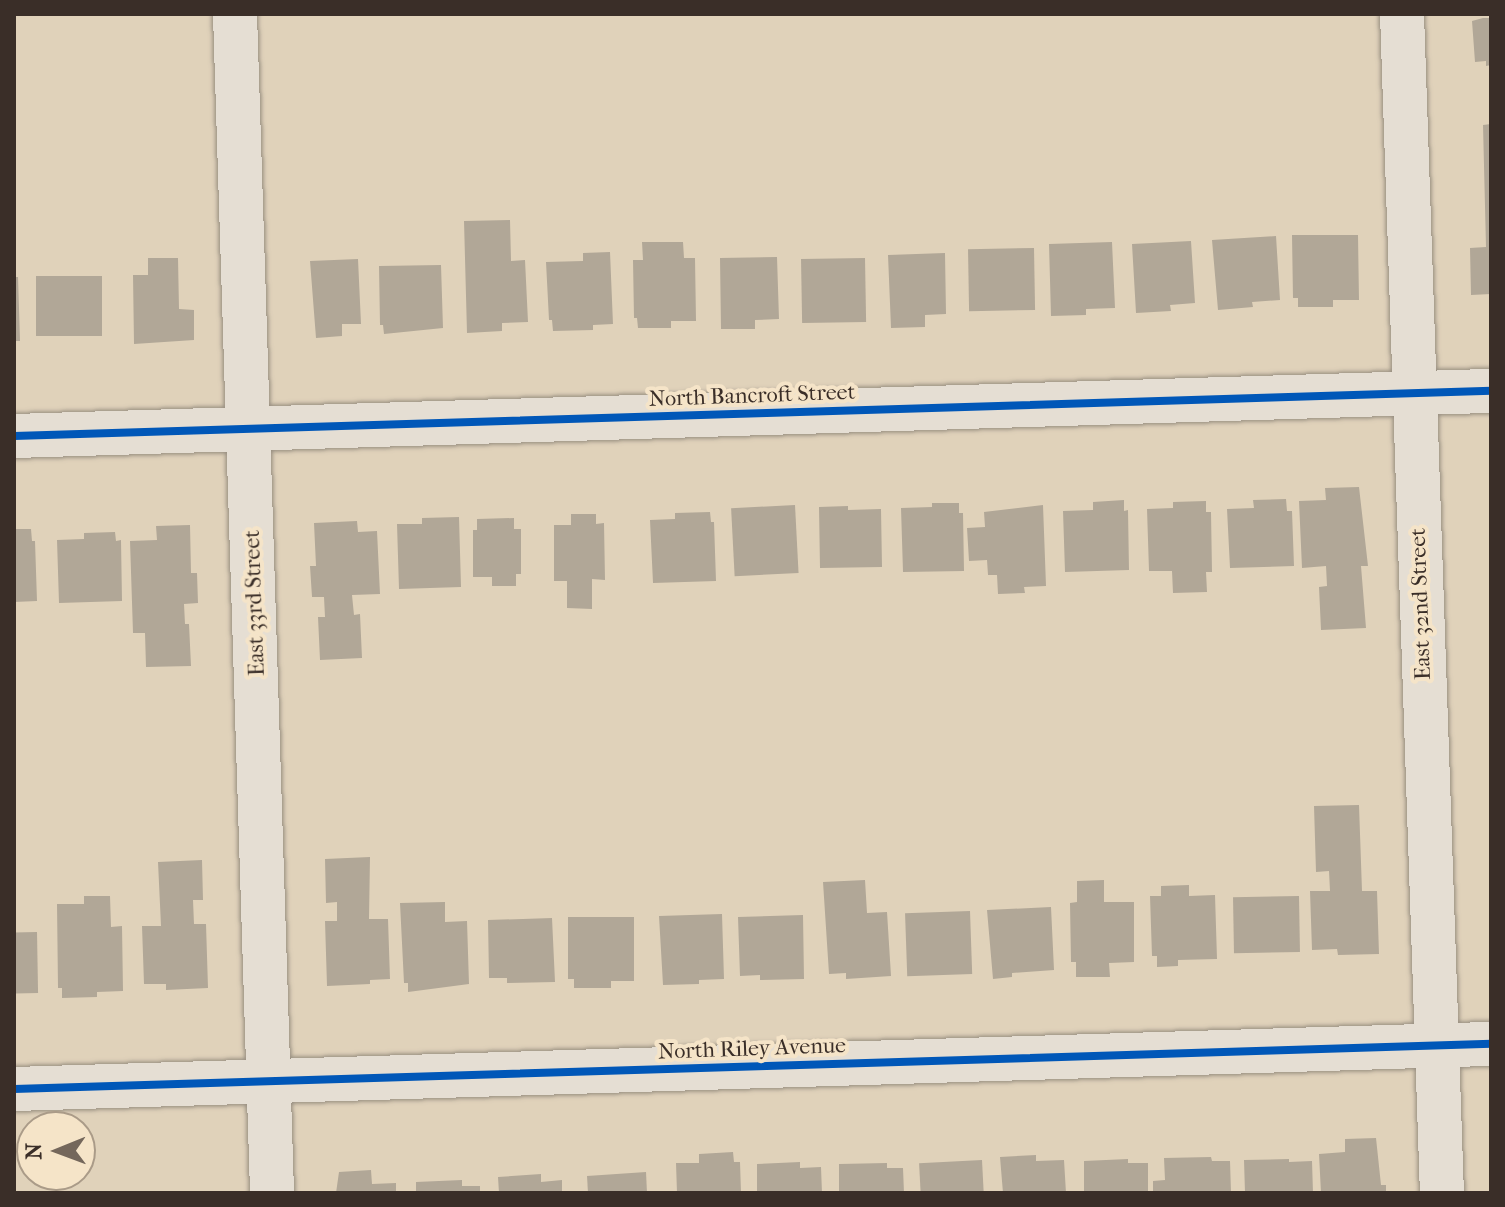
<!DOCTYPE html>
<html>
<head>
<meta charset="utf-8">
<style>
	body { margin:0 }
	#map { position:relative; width:1505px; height:1207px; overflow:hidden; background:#e0d2ba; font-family:"IM FELL French Canon",serif }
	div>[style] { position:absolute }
	.building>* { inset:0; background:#b1a797; transform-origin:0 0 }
	.roads { filter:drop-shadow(0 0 2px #988f81) drop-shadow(0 0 2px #988f81) }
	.minor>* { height:44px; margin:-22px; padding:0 22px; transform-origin:22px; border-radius:22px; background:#e5ded3 }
	.cycleway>* { height:8px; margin:-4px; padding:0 4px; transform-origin:4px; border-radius:4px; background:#0057b8 }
	span { translate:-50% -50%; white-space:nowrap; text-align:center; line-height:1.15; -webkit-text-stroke:8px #f5e4c8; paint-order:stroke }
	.street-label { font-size:22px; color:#3a2e28 }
	.frame { position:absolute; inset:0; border:16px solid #3a2e28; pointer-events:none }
	.north { position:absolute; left:16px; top:1111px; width:80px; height:80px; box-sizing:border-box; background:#f5e4c8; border:2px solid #aa9b88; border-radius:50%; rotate:269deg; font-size:22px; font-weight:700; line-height:32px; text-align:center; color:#3a2e28 }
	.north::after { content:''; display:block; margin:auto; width:28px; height:36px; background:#74675b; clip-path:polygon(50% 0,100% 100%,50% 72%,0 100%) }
</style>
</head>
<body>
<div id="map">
	<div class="building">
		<i style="clip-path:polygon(1483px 18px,1491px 18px,1491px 65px,1486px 66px,1486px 61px,1475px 62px,1472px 21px)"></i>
		<i style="clip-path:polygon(1491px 124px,1491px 294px,1471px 295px,1470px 248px,1486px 247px,1483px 125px)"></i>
		<i style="clip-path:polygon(510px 220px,511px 261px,525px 260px,528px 322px,502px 323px,502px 331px,467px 333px,464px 221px)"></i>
		<i style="clip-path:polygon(1292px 235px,1358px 235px,1359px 300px,1333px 300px,1333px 307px,1298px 307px,1298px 298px,1293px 298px)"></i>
		<i style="clip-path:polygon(1276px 236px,1280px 300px,1252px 302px,1253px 307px,1218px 310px,1212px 240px)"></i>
		<i style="clip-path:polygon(1191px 241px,1195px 303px,1170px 305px,1171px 311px,1136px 313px,1132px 244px)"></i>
		<i style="clip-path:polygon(642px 242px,683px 242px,684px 258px,695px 258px,696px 321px,671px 321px,671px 328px,638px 328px,637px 318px,634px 318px,633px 260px,643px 260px)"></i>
		<i style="clip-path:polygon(1112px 242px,1115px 308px,1086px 309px,1086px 315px,1051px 316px,1049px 244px)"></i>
		<i style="left:1034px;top:248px;width:62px;height:66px;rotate:89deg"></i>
		<i style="clip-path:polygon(610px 252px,613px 324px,593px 325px,593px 330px,553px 331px,552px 320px,549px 320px,546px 262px,583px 261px,583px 253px)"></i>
		<i style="clip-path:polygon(945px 253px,946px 314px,925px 315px,925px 327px,891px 328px,888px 255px)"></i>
		<i style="clip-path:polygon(777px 257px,779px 319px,755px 320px,755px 329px,721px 329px,720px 258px)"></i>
		<i style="clip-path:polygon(148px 258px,178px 258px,179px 309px,194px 310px,194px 340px,134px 344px,133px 275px,148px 275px)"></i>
		<i style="left:865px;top:258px;width:64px;height:64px;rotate:89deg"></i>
		<i style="clip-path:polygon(358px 259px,361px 324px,342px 324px,342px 336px,316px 338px,310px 261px)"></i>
		<i style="clip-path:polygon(441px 265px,443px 328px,384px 334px,383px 325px,380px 325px,379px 266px)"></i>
		<i style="left:36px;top:276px;width:66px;height:60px"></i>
		<i style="clip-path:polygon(14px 277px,18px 277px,20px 341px,14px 341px)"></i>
		<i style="clip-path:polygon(1359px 487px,1368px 566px,1361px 566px,1366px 628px,1321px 630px,1319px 587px,1327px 586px,1326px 566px,1302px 568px,1299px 501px,1326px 500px,1325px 488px)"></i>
		<i style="clip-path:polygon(1286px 499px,1287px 511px,1292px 511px,1294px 566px,1230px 568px,1227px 509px,1254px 508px,1253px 500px)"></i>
		<i style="clip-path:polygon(1124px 500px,1124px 511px,1128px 510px,1129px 570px,1065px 572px,1063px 511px,1093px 510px,1093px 502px)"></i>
		<i style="clip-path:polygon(1206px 501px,1206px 512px,1211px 512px,1212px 572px,1206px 572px,1207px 592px,1173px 593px,1172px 571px,1149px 571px,1147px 509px,1173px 508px,1173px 502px)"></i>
		<i style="clip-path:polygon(932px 503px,959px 503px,959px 513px,963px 513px,964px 571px,903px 572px,901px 508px,932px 507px)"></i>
		<i style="left:795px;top:505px;width:68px;height:64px;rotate:87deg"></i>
		<i style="clip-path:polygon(1043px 505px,1046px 586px,1024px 587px,1025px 593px,998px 594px,997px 575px,988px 575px,987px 560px,969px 561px,967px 528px,985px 527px,984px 512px)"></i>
		<i style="clip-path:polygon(848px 506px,848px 510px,881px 509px,882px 567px,820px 568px,819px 507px)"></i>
		<i style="clip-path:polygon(710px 512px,711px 522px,714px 522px,716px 581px,653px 583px,650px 520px,675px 519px,675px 513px)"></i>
		<i style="clip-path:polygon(571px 514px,596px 514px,596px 524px,604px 523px,605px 580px,592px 579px,592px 609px,567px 608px,567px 581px,554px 581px,554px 525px,571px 525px)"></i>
		<i style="clip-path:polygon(459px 517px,461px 587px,399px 589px,397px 524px,422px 524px,422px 518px)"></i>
		<i style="clip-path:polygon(514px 518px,514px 529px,521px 529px,521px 574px,516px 574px,516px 586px,492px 586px,492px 577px,473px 577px,473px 530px,477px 530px,477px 519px)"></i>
		<i style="clip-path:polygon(357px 521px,358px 532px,377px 531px,380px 594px,352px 595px,354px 615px,360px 614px,362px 658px,320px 660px,318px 617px,325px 617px,324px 597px,312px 597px,310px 566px,316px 566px,314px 523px)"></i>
		<i style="clip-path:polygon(190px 525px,191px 573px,197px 573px,198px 603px,184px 604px,185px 624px,189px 624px,191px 666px,146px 667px,145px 633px,133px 633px,130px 541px,157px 540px,156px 526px)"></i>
		<i style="clip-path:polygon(14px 529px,31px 529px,32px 541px,35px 541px,37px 601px,14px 602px)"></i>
		<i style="clip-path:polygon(115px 532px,116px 541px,121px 540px,122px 601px,59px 603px,57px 540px,84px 539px,84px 533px)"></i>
		<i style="clip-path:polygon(1359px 805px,1362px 891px,1377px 891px,1379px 954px,1338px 955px,1337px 949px,1312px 950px,1310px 891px,1330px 891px,1329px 871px,1316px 872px,1314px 806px)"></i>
		<i style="clip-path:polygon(370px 857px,369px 919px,388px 919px,390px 979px,370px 980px,370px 984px,327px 986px,325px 921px,337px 921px,337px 902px,326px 903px,325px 859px)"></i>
		<i style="clip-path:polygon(202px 860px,203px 900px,193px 900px,194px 924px,206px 924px,208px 988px,166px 990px,166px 984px,144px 984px,142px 926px,161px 926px,158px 862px)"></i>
		<i style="clip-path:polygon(865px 880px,867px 913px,887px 912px,891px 976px,846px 979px,846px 973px,829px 974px,823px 882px)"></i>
		<i style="clip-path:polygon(1104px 880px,1104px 902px,1134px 902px,1134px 962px,1109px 963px,1110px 977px,1076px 977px,1076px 962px,1071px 962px,1070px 903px,1077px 902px,1077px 881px)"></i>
		<i style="clip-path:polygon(1189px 885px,1189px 896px,1215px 895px,1217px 959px,1178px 960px,1178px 966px,1157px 967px,1157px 956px,1152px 956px,1150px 896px,1161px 896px,1161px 886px)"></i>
		<i style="clip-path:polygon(84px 896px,110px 896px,111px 927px,122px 926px,123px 991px,97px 992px,97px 997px,62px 998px,62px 988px,58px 988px,57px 904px,84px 904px)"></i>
		<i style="left:1299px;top:896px;width:56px;height:66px;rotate:89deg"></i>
		<i style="clip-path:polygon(445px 902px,445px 922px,467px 921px,469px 984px,408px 992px,408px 983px,404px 983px,400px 903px)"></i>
		<i style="clip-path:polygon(1051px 907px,1054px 970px,1012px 973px,1012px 977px,993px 979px,987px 910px)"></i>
		<i style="left:970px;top:911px;width:63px;height:65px;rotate:88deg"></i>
		<i style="clip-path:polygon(722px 914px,724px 979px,699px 980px,699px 984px,663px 985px,659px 916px)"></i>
		<i style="clip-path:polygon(803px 915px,804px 979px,760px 980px,760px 975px,740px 976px,738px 917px)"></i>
		<i style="clip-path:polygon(568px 917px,634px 917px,634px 981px,611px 981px,611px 988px,574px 988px,574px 979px,568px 979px)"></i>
		<i style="clip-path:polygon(552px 918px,555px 982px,507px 983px,507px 978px,489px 978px,488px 920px)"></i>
		<i style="left:37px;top:932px;width:61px;height:23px;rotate:89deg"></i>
		<i style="clip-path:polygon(1376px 1138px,1381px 1185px,1386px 1185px,1386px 1193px,1321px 1193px,1319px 1154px,1345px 1152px,1345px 1139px)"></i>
		<i style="clip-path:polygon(733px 1152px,734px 1162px,740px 1162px,741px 1193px,677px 1193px,676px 1163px,699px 1163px,699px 1154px)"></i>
		<i style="clip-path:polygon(1036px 1155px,1036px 1161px,1064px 1160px,1066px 1193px,1003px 1193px,1000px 1157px)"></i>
		<i style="clip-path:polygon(1211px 1157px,1212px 1161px,1230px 1161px,1231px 1193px,1153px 1193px,1153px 1181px,1165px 1180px,1164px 1158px)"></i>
		<i style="clip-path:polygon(1128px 1159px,1128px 1163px,1148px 1163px,1148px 1193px,1084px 1193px,1084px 1161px)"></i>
		<i style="clip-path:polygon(1289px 1159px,1289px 1162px,1312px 1161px,1313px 1193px,1245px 1193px,1244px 1160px)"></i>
		<i style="left:982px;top:1160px;width:33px;height:63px;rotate:87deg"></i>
		<i style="clip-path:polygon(800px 1162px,800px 1168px,821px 1167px,822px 1193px,757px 1193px,757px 1164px)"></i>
		<i style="clip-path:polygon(887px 1163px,887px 1168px,903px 1168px,904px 1193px,839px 1193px,839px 1164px)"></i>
		<i style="clip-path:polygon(371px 1170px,372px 1184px,396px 1183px,396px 1193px,336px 1193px,339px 1172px)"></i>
		<i style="clip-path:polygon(646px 1172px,647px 1193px,588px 1193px,587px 1176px)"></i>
		<i style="clip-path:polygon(541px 1174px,541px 1182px,562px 1180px,562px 1193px,499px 1193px,498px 1177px)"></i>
		<i style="clip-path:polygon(462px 1180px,462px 1186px,480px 1186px,480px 1193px,416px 1193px,416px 1182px)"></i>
	</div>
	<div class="roads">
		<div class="minor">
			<i style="left:235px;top:14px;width:1180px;rotate:88.2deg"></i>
			<i style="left:1402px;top:14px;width:1180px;rotate:88.06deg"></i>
			<i style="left:14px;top:436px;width:1478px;rotate:-1.75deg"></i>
			<i style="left:14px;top:1089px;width:1478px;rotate:-1.75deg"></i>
		</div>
	</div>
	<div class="cycleway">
		<i style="left:14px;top:436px;width:1478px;rotate:-1.75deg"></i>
		<i style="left:14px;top:1089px;width:1478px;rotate:-1.75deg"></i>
	</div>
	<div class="street-label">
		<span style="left:752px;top:396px;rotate:-2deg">North Bancroft Street</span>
		<span style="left:255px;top:603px;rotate:-92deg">East 33rd Street</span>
		<span style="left:1421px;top:604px;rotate:-92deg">East 32nd Street</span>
		<span style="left:752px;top:1049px;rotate:-2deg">North Riley Avenue</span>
	</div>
	<div class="frame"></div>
	<div class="north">N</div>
</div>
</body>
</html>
